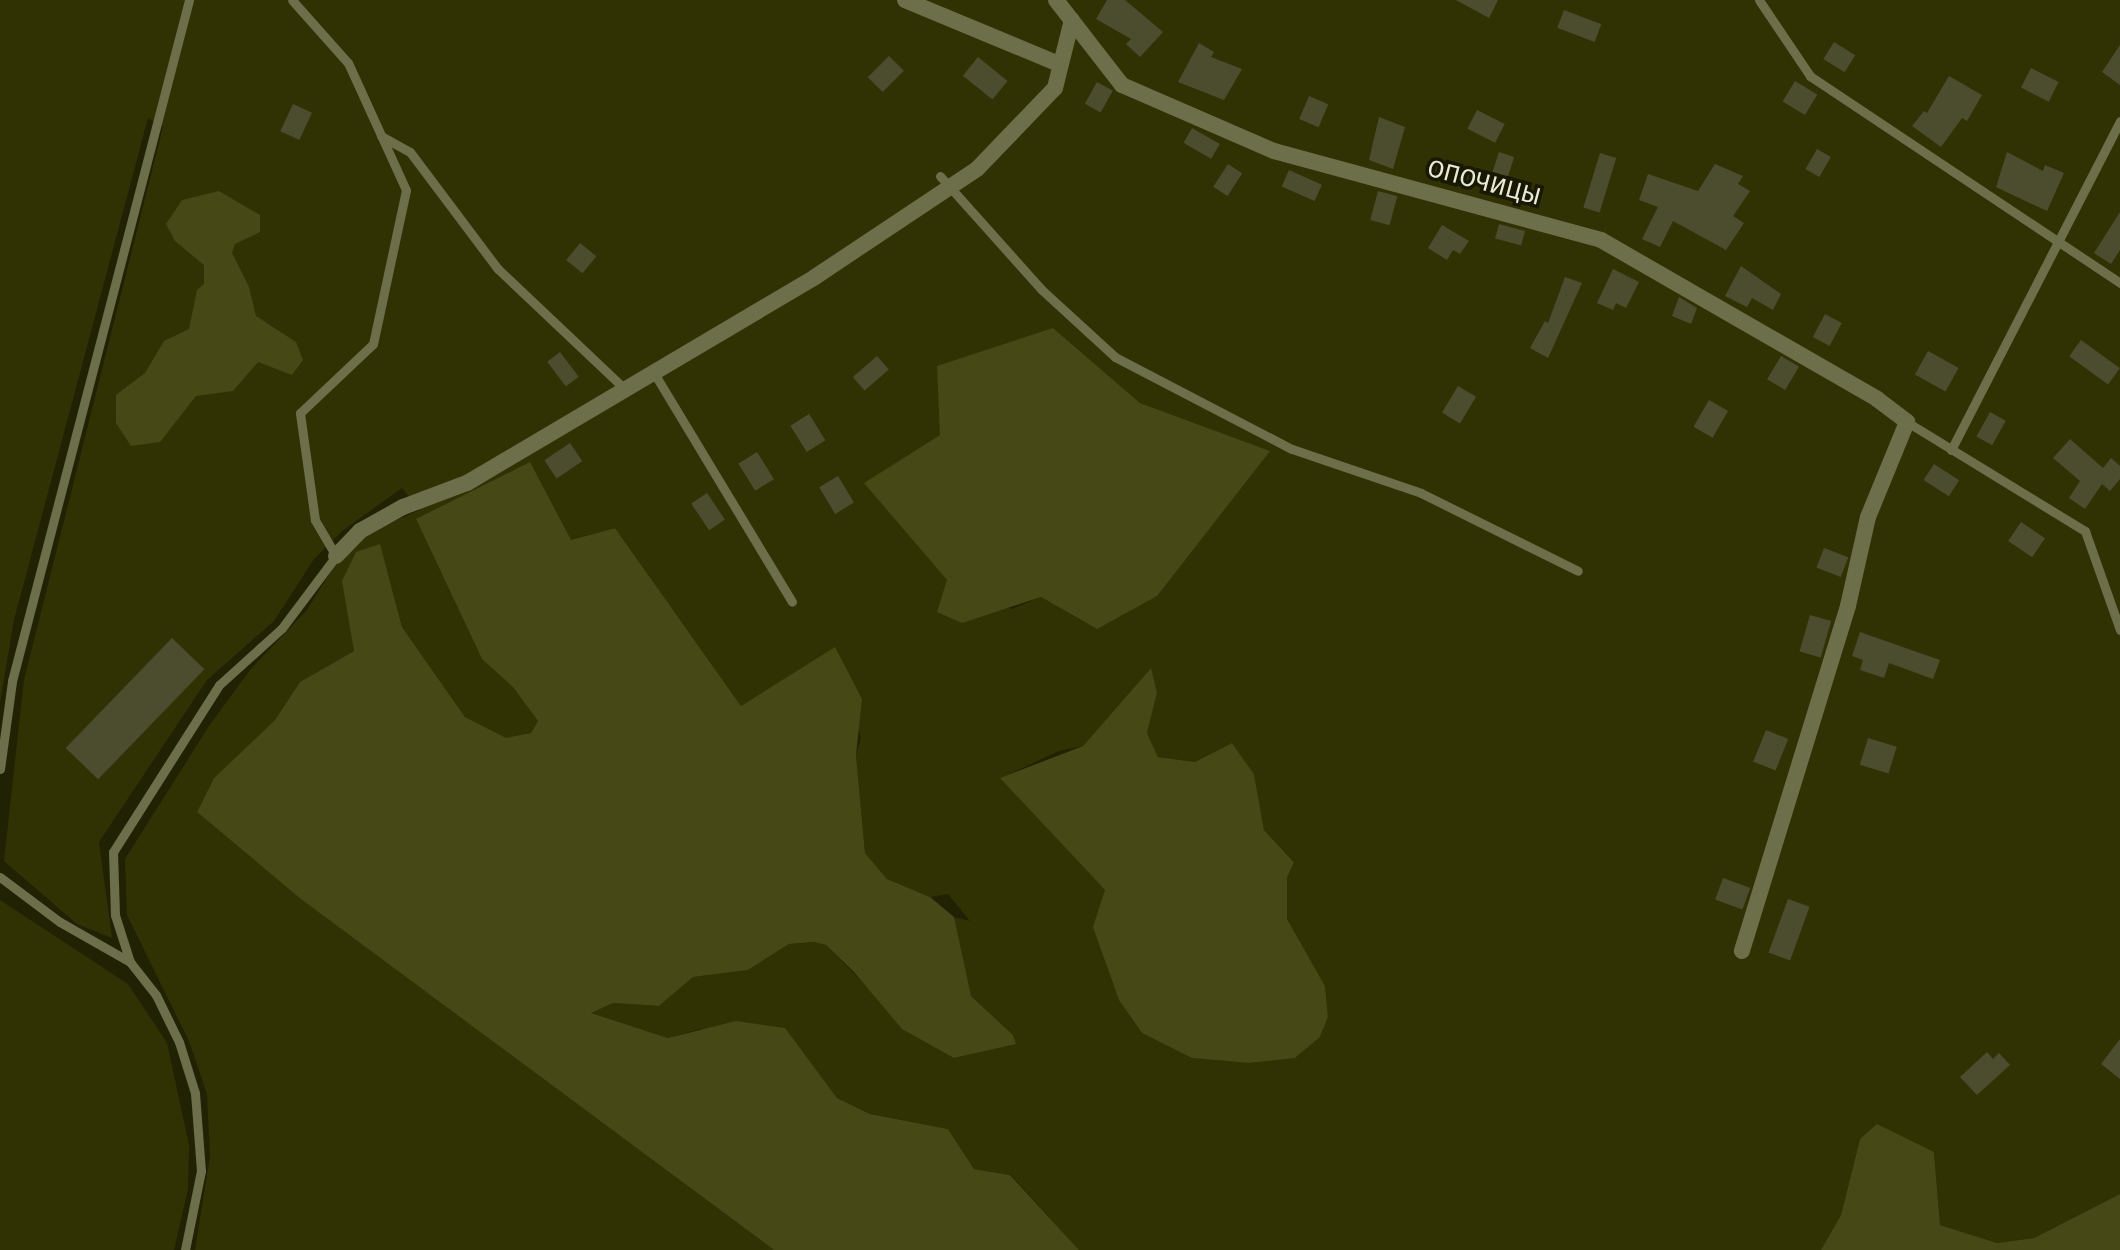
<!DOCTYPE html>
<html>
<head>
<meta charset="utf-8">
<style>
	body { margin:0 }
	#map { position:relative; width:2120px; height:1250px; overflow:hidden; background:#212204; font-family:"Fira Sans",sans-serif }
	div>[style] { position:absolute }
	.green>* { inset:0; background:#313204 }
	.forest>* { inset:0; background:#464816 }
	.building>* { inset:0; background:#4b4d2e; transform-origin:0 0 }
	.lane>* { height:9px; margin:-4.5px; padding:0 4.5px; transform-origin:4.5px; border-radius:4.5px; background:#6d6f4b }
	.street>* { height:16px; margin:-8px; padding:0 8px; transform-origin:8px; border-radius:8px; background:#6d6f4b }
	span { translate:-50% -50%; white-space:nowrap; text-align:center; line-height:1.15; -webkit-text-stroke:7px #181900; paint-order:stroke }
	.street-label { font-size:24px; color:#e9ebd9 }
</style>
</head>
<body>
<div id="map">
	<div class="green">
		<i style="clip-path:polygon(evenodd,0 0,2120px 0,2120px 1194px,2034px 1238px,1997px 1243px,1940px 1225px,1934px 1152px,1860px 1139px,1841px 1215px,1821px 1250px,1079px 1250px,1011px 1175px,974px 1169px,948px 1129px,870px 1114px,837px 1098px,795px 1042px,700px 1029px,668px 1038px,590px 1013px,613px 1003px,659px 1006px,693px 977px,748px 970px,789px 944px,814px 942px,826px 945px,875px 995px,954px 1058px,1015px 1044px,1013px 1035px,971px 996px,962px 975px,954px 917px,970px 921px,948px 894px,930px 897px,887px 879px,865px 853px,856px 755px,861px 738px,834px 648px,741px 706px,615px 528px,571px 540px,416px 519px,482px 659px,514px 687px,538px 721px,531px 733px,506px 739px,465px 717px,402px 627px,386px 567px,351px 622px,354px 651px,300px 682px,275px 720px,214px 778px,197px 812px,302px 899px,774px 1250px,195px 1250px,210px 1156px,207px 1094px,189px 1041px,127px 915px,125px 859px,209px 726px,250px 670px,307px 610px,335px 565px,375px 529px,420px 510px,402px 488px,342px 531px,314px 559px,274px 621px,207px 680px,99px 842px,112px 938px,77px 924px,4px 861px,24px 680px,163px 127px,148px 118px,14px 620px,0 702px,0 0,1053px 328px,1140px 403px,1269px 451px,1097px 629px,1041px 597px,1012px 609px,947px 580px,865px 483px,940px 435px,1053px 328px,0 0,1150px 669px,1157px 693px,1147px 733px,1158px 757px,1195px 762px,1232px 743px,1254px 774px,1264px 830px,1294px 861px,1287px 878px,1287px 919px,1325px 986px,1328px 1017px,1320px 1037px,1295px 1058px,1249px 1063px,1193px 1058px,1142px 1033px,1120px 1000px,1105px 890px,1001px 778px,1059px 751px,1083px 746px,1150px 669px)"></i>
		<i style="clip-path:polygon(0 900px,128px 984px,167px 1043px,189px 1145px,188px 1189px,174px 1250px,0 1250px)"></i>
	</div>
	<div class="forest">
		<i style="clip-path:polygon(219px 191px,260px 215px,260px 232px,235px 244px,232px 253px,249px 287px,256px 316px,296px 342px,303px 360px,292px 375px,258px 362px,233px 391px,196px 396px,160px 442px,131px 446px,116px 423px,116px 395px,145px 373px,164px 341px,189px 329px,197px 290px,204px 284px,204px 265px,175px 241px,166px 224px,182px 200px)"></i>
		<i style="clip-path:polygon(1053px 328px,1140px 403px,1270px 451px,1157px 596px,1097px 629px,1041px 597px,962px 623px,937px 612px,947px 580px,864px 483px,940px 435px,937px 366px)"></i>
		<i style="clip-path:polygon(530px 462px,571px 540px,615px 528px,741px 706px,835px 647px,862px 699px,856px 755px,865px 853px,887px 879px,930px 897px,954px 917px,971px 996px,1013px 1035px,1016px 1044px,954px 1058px,902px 1029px,854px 972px,826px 945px,814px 942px,789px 944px,748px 970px,693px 977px,659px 1006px,613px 1003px,591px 1013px,668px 1038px,736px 1021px,785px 1028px,837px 1098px,870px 1114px,948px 1129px,974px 1169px,1010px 1175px,1079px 1250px,774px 1250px,301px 899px,197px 812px,214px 778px,275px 720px,300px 682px,354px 651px,342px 581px,356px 552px,380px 544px,402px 627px,465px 717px,506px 738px,531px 733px,538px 721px,513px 687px,482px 659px,416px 519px)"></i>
		<i style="clip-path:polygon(1151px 668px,1157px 693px,1147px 733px,1158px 757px,1195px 762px,1232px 743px,1254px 774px,1264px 830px,1294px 862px,1287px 878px,1287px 919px,1325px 986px,1328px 1017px,1320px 1037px,1295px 1058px,1249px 1063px,1192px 1058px,1142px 1033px,1119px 1000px,1093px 927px,1105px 890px,1000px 778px,1083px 746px)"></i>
		<i style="clip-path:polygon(1877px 1124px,1934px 1152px,1940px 1225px,1997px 1243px,2034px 1238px,2120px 1194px,2120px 1250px,1821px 1250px,1841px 1215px,1860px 1139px)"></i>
	</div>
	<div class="building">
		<i style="clip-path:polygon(1107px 0,1125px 0,1163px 32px,1140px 57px,1126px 44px,1131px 39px,1096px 19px)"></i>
		<i style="clip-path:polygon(1456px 0,1498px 0,1489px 18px)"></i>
		<i style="left:1564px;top:10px;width:40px;height:19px;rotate:21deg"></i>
		<i style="left:1834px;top:42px;width:25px;height:20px;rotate:32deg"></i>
		<i style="clip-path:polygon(1199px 43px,1214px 52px,1211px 57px,1242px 69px,1224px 100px,1178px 82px)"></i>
		<i style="clip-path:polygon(2120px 45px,2120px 85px,2102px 72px)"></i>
		<i style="left:889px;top:56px;width:21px;height:30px;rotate:45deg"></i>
		<i style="left:978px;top:57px;width:38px;height:24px;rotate:39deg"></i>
		<i style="left:2031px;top:68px;width:31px;height:22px;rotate:27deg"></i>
		<i style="clip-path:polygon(1949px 76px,1982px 95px,1967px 121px,1962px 118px,1941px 147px,1912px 126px,1924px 111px,1927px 113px)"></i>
		<i style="left:1795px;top:81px;width:26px;height:24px;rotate:31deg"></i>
		<i style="left:1097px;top:82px;width:18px;height:25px;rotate:29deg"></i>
		<i style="left:1309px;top:96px;width:21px;height:25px;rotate:23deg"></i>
		<i style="left:293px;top:104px;width:21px;height:30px;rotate:25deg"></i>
		<i style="left:1477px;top:110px;width:31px;height:21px;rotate:27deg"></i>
		<i style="clip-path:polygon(1379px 117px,1405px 127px,1393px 169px,1369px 160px)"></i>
		<i style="left:1192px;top:128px;width:32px;height:17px;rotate:30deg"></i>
		<i style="left:1817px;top:149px;width:16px;height:23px;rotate:30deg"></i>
		<i style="left:1499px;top:152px;width:16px;height:24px;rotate:18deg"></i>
		<i style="clip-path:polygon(2007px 152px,2043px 171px,2045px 165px,2064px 173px,2047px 211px,1996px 187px)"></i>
		<i style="left:1600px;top:153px;width:17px;height:57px;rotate:17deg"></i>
		<i style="left:1228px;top:164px;width:17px;height:27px;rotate:33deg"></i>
		<i style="clip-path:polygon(1715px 164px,1743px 176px,1738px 184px,1750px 191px,1733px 216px,1744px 223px,1726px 250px,1673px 221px,1660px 247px,1642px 239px,1658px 207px,1639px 200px,1648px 174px,1698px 191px)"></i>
		<i style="left:1289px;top:170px;width:36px;height:18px;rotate:24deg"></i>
		<i style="left:1378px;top:191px;width:20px;height:30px;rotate:15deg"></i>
		<i style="clip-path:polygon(2120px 212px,2120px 250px,2111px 264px,2094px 253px)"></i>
		<i style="left:1499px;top:224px;width:27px;height:15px;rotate:15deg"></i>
		<i style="clip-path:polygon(1442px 225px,1469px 241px,1460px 254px,1453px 250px,1447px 260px,1428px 248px)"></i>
		<i style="left:580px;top:243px;width:21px;height:22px;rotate:39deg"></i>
		<i style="clip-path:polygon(1741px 266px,1781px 294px,1773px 310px,1752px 298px,1747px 307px,1725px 296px)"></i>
		<i style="clip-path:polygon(1613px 269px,1639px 282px,1626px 308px,1616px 303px,1613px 310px,1597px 303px)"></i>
		<i style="clip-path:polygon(1565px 277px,1582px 283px,1548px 358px,1530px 348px,1545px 321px,1548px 323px)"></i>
		<i style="clip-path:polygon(1679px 297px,1697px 308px,1691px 324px,1672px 316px)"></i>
		<i style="left:1825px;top:314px;width:19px;height:26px;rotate:28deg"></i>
		<i style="left:2081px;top:340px;width:48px;height:20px;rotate:36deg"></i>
		<i style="left:1928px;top:351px;width:35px;height:27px;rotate:29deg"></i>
		<i style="left:560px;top:352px;width:31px;height:16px;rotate:53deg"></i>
		<i style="left:877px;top:356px;width:18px;height:32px;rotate:49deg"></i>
		<i style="left:1781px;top:356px;width:21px;height:27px;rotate:31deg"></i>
		<i style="left:1458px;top:386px;width:21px;height:31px;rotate:31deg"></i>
		<i style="left:1709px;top:400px;width:22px;height:31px;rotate:30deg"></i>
		<i style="left:1990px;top:412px;width:18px;height:28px;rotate:29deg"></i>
		<i style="left:809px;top:414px;width:31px;height:22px;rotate:58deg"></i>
		<i style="clip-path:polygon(2070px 439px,2103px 468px,2111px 458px,2120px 466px,2120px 479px,2110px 491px,2102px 484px,2085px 509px,2069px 498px,2080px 481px,2053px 458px)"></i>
		<i style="left:570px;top:443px;width:22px;height:31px;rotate:56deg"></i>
		<i style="left:757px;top:452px;width:32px;height:22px;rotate:58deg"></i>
		<i style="left:1934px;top:464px;width:30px;height:19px;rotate:33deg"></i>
		<i style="left:838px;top:476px;width:31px;height:22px;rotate:59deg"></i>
		<i style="left:707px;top:493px;width:32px;height:19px;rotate:56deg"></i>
		<i style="left:2021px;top:522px;width:29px;height:23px;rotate:34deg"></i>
		<i style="left:1824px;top:548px;width:26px;height:21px;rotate:21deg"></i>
		<i style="left:1810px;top:615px;width:22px;height:38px;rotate:16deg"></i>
		<i style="clip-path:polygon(1860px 632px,1940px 660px,1933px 679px,1889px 663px,1884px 678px,1860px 670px,1863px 660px,1852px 656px)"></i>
		<i style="left:172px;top:638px;width:45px;height:153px;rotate:44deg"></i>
		<i style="left:1766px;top:730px;width:24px;height:34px;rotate:22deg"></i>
		<i style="left:1868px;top:738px;width:30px;height:28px;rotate:17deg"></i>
		<i style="left:1723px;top:878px;width:29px;height:23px;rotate:20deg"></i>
		<i style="left:1788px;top:899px;width:23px;height:57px;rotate:20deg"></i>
		<i style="clip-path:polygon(2120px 1039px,2120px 1079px,2101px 1064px)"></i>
		<i style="clip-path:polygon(1987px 1052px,1993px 1059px,1999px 1053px,2010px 1065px,1977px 1095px,1960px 1077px)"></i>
	</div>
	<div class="lane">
		<i style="left:1759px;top:0;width:92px;rotate:56.1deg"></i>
		<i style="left:1810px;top:76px;width:373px;rotate:33.7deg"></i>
		<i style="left:381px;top:136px;width:33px;rotate:29deg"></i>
		<i style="left:410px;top:152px;width:146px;rotate:53.1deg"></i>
		<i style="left:498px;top:269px;width:176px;rotate:43.4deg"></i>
		<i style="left:940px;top:176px;width:153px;rotate:48.2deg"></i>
		<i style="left:1042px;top:290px;width:99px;rotate:42.5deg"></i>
		<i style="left:1115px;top:357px;width:199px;rotate:27.5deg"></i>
		<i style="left:1292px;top:449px;width:136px;rotate:18.8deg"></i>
		<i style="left:1421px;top:493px;width:175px;rotate:26.4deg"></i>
		<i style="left:654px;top:373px;width:267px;rotate:58.9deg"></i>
		<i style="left:1907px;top:422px;width:209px;rotate:31.5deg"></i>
		<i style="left:2085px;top:531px;width:105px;rotate:70.5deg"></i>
		<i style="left:1951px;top:450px;width:370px;rotate:-62.8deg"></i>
		<i style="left:0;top:769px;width:89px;rotate:-82.2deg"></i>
		<i style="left:12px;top:681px;width:704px;rotate:-75.43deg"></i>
		<i style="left:0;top:877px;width:75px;rotate:36.9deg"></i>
		<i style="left:60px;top:922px;width:81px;rotate:29.7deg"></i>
		<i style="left:185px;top:1250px;width:81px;rotate:-78.6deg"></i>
		<i style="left:201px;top:1171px;width:78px;rotate:-94.4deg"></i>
		<i style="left:195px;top:1093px;width:53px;rotate:-107.4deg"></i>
		<i style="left:179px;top:1042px;width:52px;rotate:-116.1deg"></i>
		<i style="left:156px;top:995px;width:42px;rotate:-128.2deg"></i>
		<i style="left:130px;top:962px;width:49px;rotate:-107.7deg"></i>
		<i style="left:115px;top:915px;width:63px;rotate:-91.8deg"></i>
		<i style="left:113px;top:852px;width:198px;rotate:-57.6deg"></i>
		<i style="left:219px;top:685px;width:85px;rotate:-42.1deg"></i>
		<i style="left:282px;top:628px;width:90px;rotate:-53.1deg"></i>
		<i style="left:336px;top:556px;width:42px;rotate:-120.3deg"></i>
		<i style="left:315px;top:520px;width:108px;rotate:-98deg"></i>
		<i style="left:300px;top:413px;width:100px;rotate:-43.4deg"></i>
		<i style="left:373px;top:344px;width:157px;rotate:-77.9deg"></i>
		<i style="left:406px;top:190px;width:140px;rotate:-114.5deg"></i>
		<i style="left:348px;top:63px;width:84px;rotate:-131.6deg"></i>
	</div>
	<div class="street">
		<i style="left:905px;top:0;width:167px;rotate:22.6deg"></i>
		<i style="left:1056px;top:0;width:108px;rotate:52.2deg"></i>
		<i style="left:1122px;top:85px;width:166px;rotate:23.5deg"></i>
		<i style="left:1274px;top:151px;width:339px;rotate:15.2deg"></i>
		<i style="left:1601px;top:240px;width:319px;rotate:29.9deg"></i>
		<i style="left:1877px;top:399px;width:38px;rotate:37deg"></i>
		<i style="left:1907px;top:422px;width:103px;rotate:112.3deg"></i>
		<i style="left:1868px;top:517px;width:91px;rotate:102.7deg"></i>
		<i style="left:1848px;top:606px;width:361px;rotate:107.1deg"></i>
		<i style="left:336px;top:556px;width:35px;rotate:-46deg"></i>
		<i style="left:360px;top:531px;width:49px;rotate:-29.2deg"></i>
		<i style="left:403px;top:507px;width:68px;rotate:-20.6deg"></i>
		<i style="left:467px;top:483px;width:404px;rotate:-30.6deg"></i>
		<i style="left:815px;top:277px;width:195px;rotate:-33.7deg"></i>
		<i style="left:977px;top:169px;width:112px;rotate:-46.1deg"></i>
		<i style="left:1055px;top:88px;width:70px;rotate:-76deg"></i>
	</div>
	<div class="street-label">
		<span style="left:1484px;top:183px;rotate:15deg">ОПОЧИЦЫ</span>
	</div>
</div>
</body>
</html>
